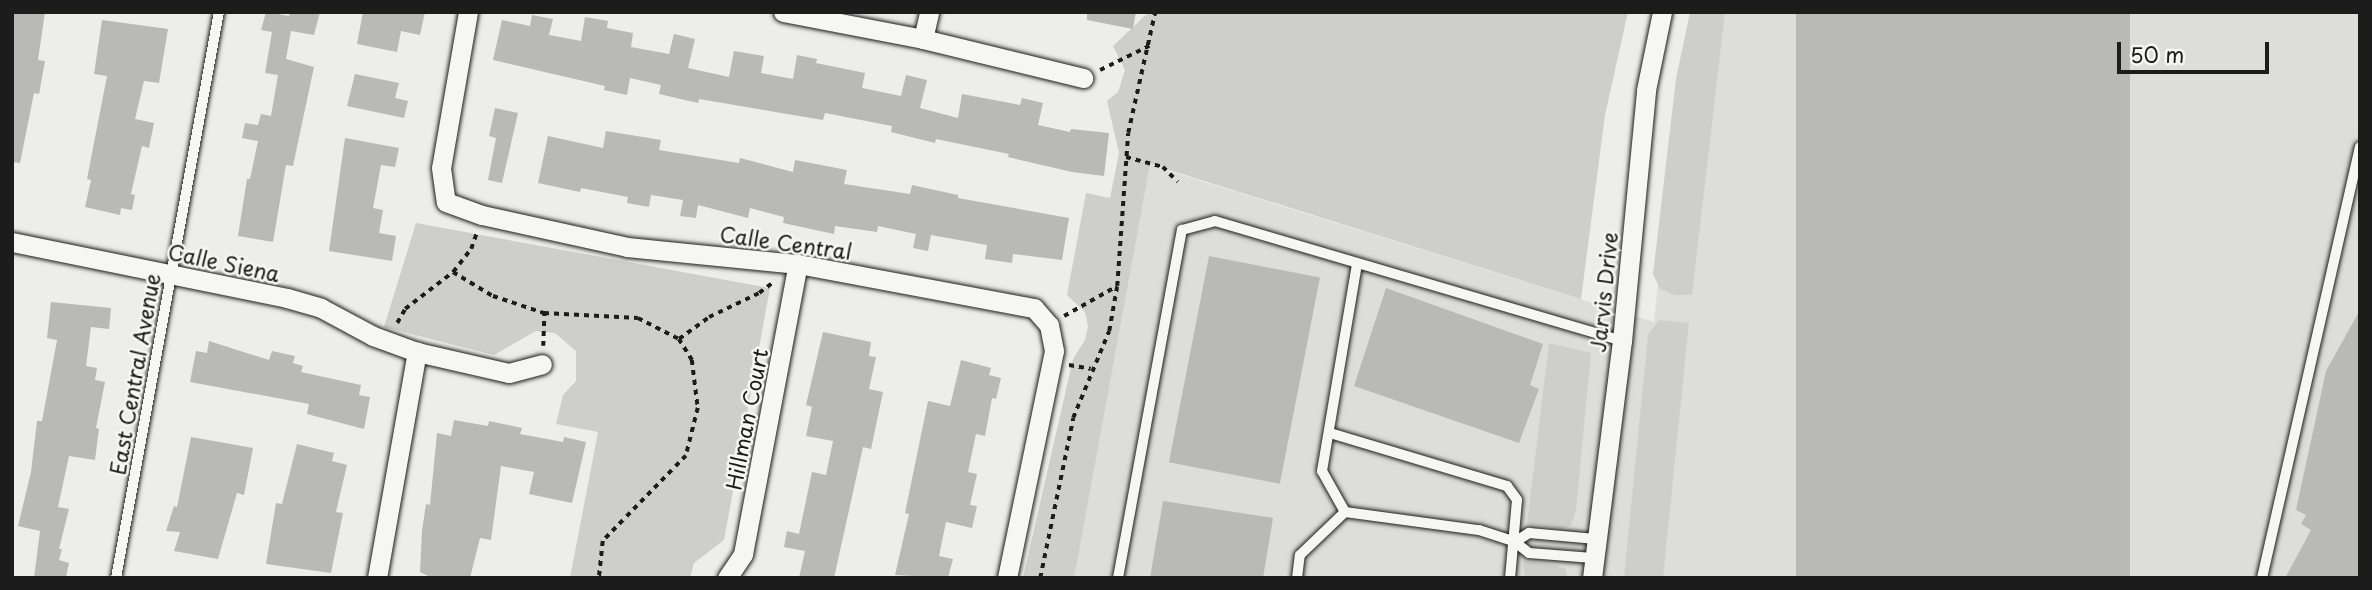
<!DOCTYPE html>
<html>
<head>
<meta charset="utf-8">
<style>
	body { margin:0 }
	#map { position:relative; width:2372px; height:590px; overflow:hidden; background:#edede9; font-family:"Playpen Sans",sans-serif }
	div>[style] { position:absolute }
	.built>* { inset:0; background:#ddddda }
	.green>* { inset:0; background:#cececb }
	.building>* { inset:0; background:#b9b9b6; transform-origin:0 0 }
	.path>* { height:3.5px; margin-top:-1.75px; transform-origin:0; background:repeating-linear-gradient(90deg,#1c1c1c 0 5px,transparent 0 10px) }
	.roads { filter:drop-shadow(0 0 2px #1c1c1c) drop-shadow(0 0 2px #1c1c1c) }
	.lane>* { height:10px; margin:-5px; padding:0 5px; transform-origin:5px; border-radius:5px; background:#f6f6f2 }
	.street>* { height:19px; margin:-9.5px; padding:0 9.5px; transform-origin:9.5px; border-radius:9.5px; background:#f6f6f2 }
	span { translate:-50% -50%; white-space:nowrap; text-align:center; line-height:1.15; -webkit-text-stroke:5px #f6f6f2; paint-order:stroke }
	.street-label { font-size:21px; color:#1c1c1c }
	.frame { position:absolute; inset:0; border:14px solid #1c1c1c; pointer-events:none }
	.scale { position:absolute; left:2117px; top:42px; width:152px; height:32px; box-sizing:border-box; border:4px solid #1c1c1c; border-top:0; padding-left:9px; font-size:21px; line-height:24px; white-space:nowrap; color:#1c1c1c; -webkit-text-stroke:5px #f6f6f2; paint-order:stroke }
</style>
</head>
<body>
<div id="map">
	<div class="built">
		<i style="clip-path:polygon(1691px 12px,2360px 12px,2360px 578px,1066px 578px,1137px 161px,1654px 322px,1682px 57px)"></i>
	</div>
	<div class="green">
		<i style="clip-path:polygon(1149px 12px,1628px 12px,1605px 115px,1581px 299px,1150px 164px,1074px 578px,1023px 578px,1073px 359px,1085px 340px,1088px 326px,1085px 312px,1067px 295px,1086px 193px,1110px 198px,1119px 153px,1107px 101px,1118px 92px,1125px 70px,1113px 46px)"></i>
		<i style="clip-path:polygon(1690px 12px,1725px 12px,1692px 295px,1674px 295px,1660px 289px,1653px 274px,1676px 79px)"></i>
		<i style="clip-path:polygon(416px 223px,770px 288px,724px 540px,694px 563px,690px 578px,570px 578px,598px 432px,556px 424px,563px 395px,576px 381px,576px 351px,555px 333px,536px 331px,494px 355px,384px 327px)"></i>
		<i style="clip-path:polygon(1659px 320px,1689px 323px,1663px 578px,1624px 578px,1648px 335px)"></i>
		<i style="clip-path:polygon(1549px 343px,1591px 353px,1576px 511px,1571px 525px,1564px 529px,1527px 524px)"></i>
		<i style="clip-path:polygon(1523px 561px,1556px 565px,1565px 569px,1568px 578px,1525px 578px)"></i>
	</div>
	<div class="building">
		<i style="clip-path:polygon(12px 12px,45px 12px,38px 60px,45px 61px,39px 94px,34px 93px,20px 163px,12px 162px)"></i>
		<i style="clip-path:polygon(266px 12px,289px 16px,290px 12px,320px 12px,314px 35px,291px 31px,286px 59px,314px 67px,293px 166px,286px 165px,273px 242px,238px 236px,247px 179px,250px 179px,258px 141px,242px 138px,245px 123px,258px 125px,261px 114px,271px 116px,278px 75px,265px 73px,272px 32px,261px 30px)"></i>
		<i style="clip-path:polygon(363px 12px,425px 12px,420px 35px,401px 31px,397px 52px,357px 44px)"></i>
		<i style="clip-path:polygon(1087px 12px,1136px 12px,1133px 29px,1087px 20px)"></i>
		<i style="left:1796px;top:12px;width:334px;height:569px"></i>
		<i style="clip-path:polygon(532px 15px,553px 19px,549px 35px,581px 41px,585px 17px,608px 21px,607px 28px,633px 33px,631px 47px,669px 54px,674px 34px,695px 39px,688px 68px,729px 77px,734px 51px,764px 56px,761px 73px,793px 79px,797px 55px,817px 59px,816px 63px,865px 73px,862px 88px,901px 96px,906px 75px,927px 80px,920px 108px,958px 118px,962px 94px,1020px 105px,1022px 98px,1043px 103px,1038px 125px,1070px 132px,1071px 129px,1109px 133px,1104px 176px,1072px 172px,1008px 157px,1009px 154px,936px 139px,935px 143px,891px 132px,892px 126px,825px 113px,823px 120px,699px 99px,698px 103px,659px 94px,661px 85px,630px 78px,627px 95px,604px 90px,605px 86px,493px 60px,502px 20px,530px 26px)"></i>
		<i style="clip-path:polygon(102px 20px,168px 29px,159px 83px,144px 81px,135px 119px,154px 123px,149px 148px,142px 146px,131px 194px,135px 195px,132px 210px,121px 208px,120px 215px,85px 207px,91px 180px,87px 179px,107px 76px,94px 74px)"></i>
		<i style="clip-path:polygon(355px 74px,399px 83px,395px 98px,408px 101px,404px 118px,347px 106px)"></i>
		<i style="clip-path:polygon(495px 108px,518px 113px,502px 183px,488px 180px,496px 138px,489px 136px)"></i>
		<i style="clip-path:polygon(606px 131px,661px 140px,659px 150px,739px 163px,740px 158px,793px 172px,795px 160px,847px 170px,844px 184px,910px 194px,912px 185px,958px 195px,958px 198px,1069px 218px,1062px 260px,1013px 254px,1012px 263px,985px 259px,987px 245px,931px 235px,928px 251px,913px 248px,916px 234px,878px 226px,877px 232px,835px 226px,834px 234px,783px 223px,784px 217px,750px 208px,748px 218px,698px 205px,696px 218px,680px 216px,683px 200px,651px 195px,649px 207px,627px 203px,628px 197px,581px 188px,580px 192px,538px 183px,548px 136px,603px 148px)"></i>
		<i style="clip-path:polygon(345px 138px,399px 148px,395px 167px,381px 165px,373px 208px,383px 210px,379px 233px,396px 236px,392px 261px,329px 251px)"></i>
		<i style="left:1209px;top:256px;width:113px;height:210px;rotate:11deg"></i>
		<i style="clip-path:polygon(1386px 288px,1543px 344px,1530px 385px,1539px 389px,1519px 443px,1354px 386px)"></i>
		<i style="clip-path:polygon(51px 302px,111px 308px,109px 329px,91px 327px,86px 366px,97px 368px,95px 380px,105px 382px,96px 428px,99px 429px,95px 460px,69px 456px,58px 507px,69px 509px,59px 549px,62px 549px,59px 560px,69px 563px,66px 577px,34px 578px,40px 531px,18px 526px,31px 472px,37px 421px,42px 421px,57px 340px,47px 338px)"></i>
		<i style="clip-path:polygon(2360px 310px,2360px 578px,2285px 578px,2311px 530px,2301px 524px,2306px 515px,2296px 510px,2326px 371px)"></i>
		<i style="clip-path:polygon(823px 332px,871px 342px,869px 356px,876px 357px,869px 389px,883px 392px,871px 449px,863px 447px,834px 578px,799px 578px,805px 551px,784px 547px,787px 531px,799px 534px,812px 472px,826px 475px,833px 441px,806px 436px,812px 407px,806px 405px)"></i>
		<i style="clip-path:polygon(209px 341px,269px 360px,272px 351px,295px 356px,293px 363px,303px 366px,301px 372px,361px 385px,359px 395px,370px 397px,364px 429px,307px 414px,309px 404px,190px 382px,196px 351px,207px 353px)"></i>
		<i style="clip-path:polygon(961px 360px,991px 368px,989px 375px,1001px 378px,996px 399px,992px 398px,985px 436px,976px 434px,968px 472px,977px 474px,970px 505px,977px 506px,972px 528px,946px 522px,939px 556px,953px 559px,948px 578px,895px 575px,909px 514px,905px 513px,928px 401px,950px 406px)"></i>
		<i style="clip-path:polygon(454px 420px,488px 426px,489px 421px,522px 428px,520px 434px,563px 442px,564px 437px,586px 442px,572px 503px,529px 494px,534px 472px,501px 466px,491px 540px,480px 538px,470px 578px,432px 578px,420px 572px,422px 531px,426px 504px,430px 505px,437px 433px,451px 436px)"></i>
		<i style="clip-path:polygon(191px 437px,253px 448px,244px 495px,237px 493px,218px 559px,174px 551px,180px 532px,166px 531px,174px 506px,177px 507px)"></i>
		<i style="clip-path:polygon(297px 444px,334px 453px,332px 461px,347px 465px,336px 512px,343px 513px,331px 573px,266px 564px,276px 503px,282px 504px)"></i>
		<i style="clip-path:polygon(1163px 501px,1273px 518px,1263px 578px,1150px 578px)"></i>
	</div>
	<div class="path">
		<i style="left:1100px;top:70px;width:55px;rotate:-26.1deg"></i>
		<i style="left:1126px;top:157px;width:38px;rotate:15deg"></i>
		<i style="left:1163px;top:167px;width:21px;rotate:45deg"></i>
		<i style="left:453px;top:272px;width:29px;rotate:-52deg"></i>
		<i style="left:471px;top:249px;width:18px;rotate:-71deg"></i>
		<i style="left:1064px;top:316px;width:61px;rotate:-29.5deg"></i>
		<i style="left:397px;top:323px;width:16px;rotate:-60deg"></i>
		<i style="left:405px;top:309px;width:61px;rotate:-37.6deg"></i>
		<i style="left:453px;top:272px;width:47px;rotate:31deg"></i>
		<i style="left:493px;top:296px;width:54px;rotate:18.4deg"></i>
		<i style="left:544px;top:313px;width:94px;rotate:3deg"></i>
		<i style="left:638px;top:318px;width:46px;rotate:27.1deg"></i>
		<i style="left:679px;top:339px;width:25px;rotate:58deg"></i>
		<i style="left:692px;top:360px;width:48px;rotate:82.9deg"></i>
		<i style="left:698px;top:408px;width:49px;rotate:104deg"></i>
		<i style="left:686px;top:456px;width:119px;rotate:134.3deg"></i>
		<i style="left:603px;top:541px;width:37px;rotate:96deg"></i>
		<i style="left:679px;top:339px;width:37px;rotate:-36deg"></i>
		<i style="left:709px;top:317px;width:55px;rotate:-25.6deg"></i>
		<i style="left:759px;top:293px;width:20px;rotate:-37deg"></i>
		<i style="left:543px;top:346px;width:33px;rotate:-88deg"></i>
		<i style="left:1069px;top:365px;width:22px;rotate:10deg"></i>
		<i style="left:1040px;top:578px;width:163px;rotate:-78.3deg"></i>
		<i style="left:1073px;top:418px;width:94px;rotate:-67.5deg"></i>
		<i style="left:1109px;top:331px;width:46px;rotate:-79.9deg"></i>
		<i style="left:1117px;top:286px;width:153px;rotate:-85.9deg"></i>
		<i style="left:1128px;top:133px;width:124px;rotate:-77.4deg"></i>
	</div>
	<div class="roads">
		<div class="lane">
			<i style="left:1330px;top:433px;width:185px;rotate:16.7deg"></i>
			<i style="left:1507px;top:486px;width:17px;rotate:54deg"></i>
			<i style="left:1517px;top:500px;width:78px;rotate:95.1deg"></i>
			<i style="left:1345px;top:512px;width:47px;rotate:-119.3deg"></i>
			<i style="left:1322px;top:471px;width:210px;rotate:-80.4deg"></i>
			<i style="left:1515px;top:542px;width:17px;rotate:-33deg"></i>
			<i style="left:1529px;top:533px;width:67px;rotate:5.1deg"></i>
			<i style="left:116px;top:578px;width:575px;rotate:-79.69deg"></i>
			<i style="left:1118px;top:578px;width:354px;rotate:-79.6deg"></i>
			<i style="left:1182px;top:230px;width:34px;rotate:-15deg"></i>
			<i style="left:1215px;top:221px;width:424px;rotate:16.4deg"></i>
			<i style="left:1297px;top:578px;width:23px;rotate:-83deg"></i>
			<i style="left:1300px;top:555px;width:62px;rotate:-43.7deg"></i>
			<i style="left:1345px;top:512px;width:135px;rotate:7.7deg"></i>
			<i style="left:1479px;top:530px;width:38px;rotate:18deg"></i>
			<i style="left:1515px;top:542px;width:18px;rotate:38deg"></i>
			<i style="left:1529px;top:553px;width:64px;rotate:4.5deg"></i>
			<i style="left:2262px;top:578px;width:442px;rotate:-77.2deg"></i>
		</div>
		<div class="street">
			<i style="left:468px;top:12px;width:158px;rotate:99.8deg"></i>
			<i style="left:441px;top:168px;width:34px;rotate:82deg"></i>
			<i style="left:446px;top:202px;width:38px;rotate:20deg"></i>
			<i style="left:482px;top:215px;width:148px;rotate:12.4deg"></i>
			<i style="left:627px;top:247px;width:172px;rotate:5.7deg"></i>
			<i style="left:798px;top:264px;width:240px;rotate:10.6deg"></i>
			<i style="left:1034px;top:308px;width:23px;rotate:49deg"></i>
			<i style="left:1049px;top:325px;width:26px;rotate:79deg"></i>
			<i style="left:1054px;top:351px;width:232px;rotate:101.7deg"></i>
			<i style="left:783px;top:12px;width:143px;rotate:10.9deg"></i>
			<i style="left:923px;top:39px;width:165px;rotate:13.7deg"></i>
			<i style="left:923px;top:39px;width:28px;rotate:-77deg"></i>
			<i style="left:12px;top:242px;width:281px;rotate:11.5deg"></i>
			<i style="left:287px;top:298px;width:35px;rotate:16deg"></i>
			<i style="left:321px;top:308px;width:59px;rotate:28.3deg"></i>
			<i style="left:373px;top:336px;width:47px;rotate:20deg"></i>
			<i style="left:377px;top:578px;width:230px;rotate:-80deg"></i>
			<i style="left:417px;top:352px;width:94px;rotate:12.9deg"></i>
			<i style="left:509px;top:373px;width:34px;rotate:-15deg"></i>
			<i style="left:727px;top:578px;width:29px;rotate:-56deg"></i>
			<i style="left:743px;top:554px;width:295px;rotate:-79.3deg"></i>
			<i style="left:1592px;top:578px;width:239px;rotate:-82.8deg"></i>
			<i style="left:1622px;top:341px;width:252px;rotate:-84.5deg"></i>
			<i style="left:1646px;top:90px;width:80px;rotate:-78.4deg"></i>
		</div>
	</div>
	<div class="street-label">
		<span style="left:786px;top:242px;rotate:8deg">Calle Central</span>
		<span style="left:224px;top:262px;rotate:12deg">Calle Siena</span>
		<span style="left:1603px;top:292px;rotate:-84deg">Jarvis Drive</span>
		<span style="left:134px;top:374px;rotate:-80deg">East Central Avenue</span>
		<span style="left:746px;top:419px;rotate:-79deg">Hillman Court</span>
	</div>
	<div class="frame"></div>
	<div class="scale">50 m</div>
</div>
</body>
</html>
